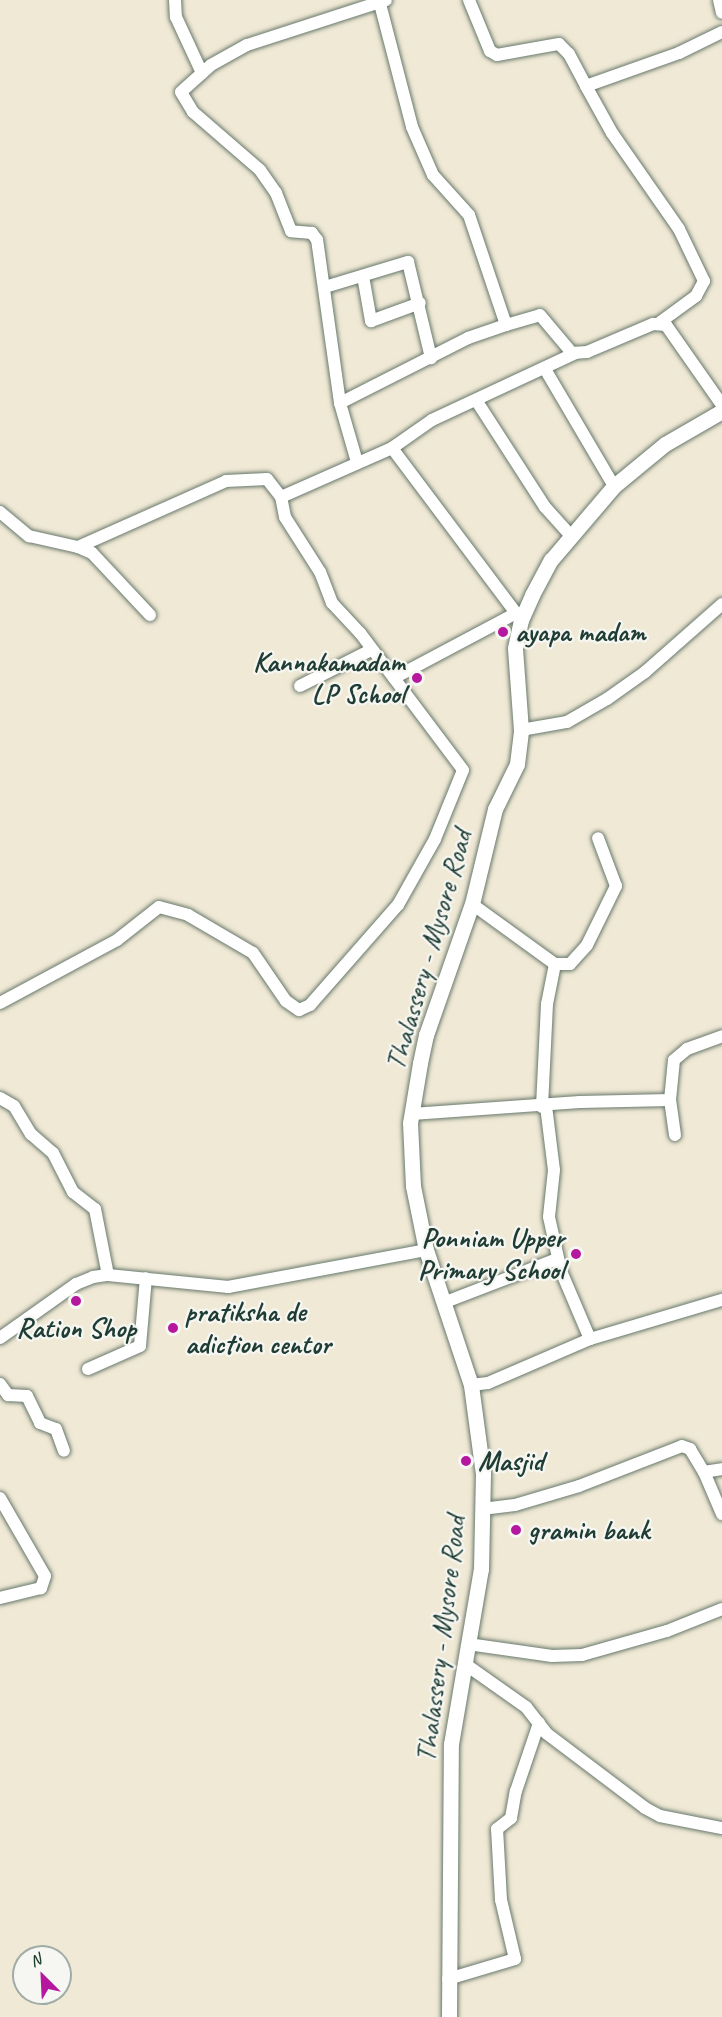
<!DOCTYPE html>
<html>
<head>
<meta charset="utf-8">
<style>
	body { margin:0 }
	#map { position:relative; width:722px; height:2017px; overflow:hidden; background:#f0e9d5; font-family:Caveat,sans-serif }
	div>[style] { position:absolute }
	.roads { filter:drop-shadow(0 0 2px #68796c) drop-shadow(0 0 2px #68796c) }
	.minor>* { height:12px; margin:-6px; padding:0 6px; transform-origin:6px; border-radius:6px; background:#fff }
	.major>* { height:15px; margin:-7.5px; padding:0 7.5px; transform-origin:7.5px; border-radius:7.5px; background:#fff }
	.dots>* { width:16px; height:16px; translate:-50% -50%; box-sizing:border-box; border:3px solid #f6f6f2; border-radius:50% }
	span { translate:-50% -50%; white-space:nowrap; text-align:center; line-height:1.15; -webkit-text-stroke:4.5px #f6f6f2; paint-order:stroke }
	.poi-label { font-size:28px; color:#1f3d34; font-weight:700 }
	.left { translate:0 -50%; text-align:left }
	.right { translate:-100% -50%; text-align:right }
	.street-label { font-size:28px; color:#1f3d34 }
	.north { position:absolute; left:12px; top:1945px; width:60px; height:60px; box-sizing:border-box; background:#f6f6f2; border:2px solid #a0aca6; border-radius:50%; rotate:336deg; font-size:16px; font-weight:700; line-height:24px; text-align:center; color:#1f3d34 }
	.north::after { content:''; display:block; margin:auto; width:21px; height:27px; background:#b5179e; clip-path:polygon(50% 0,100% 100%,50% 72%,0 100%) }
</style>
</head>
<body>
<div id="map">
	<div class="roads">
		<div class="minor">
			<i style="left:175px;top:0;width:17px;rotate:87deg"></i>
			<i style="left:176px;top:17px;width:62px;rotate:65.1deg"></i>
			<i style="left:379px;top:0;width:131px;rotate:75.4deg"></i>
			<i style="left:412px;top:127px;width:52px;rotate:66.4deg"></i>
			<i style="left:433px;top:175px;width:54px;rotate:48deg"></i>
			<i style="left:469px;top:215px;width:116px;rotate:71.4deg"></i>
			<i style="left:506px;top:325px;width:35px;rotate:-16deg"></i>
			<i style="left:540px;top:315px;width:50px;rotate:49.9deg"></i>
			<i style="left:572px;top:353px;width:15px;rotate:-4deg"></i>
			<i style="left:587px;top:352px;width:72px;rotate:-23deg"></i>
			<i style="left:653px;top:324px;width:13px;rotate:4deg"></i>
			<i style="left:666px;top:325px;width:98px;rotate:55deg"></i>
			<i style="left:469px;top:0;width:55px;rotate:67.6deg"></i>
			<i style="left:490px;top:51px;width:8px;rotate:30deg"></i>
			<i style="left:497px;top:55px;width:63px;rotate:-10.1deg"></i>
			<i style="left:559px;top:44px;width:14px;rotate:45deg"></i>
			<i style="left:569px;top:54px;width:36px;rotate:62deg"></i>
			<i style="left:719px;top:0;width:13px;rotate:77deg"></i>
			<i style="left:363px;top:276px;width:46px;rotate:79.9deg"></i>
			<i style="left:371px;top:321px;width:52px;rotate:-20.2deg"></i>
			<i style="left:325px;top:287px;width:87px;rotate:-16.8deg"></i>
			<i style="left:408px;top:262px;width:99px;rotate:76.5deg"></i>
			<i style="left:659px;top:323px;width:46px;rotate:-36.1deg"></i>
			<i style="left:696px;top:296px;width:17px;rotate:-62deg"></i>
			<i style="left:704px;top:281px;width:58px;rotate:-115.7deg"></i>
			<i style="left:679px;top:229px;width:117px;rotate:-124.9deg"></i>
			<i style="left:612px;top:133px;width:54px;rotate:-119deg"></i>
			<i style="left:586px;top:86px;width:99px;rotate:-19.5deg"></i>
			<i style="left:679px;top:53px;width:48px;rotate:-26deg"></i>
			<i style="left:545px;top:369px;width:136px;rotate:59.5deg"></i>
			<i style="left:476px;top:400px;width:127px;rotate:57.2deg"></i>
			<i style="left:545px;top:507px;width:38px;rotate:48deg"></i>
			<i style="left:340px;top:403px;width:165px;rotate:-98deg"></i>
			<i style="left:317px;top:240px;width:9px;rotate:-126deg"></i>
			<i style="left:312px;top:233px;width:21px;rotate:-175deg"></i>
			<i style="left:291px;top:231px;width:41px;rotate:-111.5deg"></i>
			<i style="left:276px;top:193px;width:28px;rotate:-125deg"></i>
			<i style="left:260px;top:170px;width:89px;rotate:-139.1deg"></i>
			<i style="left:193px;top:112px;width:23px;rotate:-121deg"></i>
			<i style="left:181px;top:92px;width:40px;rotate:-42deg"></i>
			<i style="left:211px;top:65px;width:41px;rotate:-29.1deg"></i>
			<i style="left:247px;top:45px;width:146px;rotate:-17.9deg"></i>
			<i style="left:392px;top:448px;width:49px;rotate:-35deg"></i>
			<i style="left:432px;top:420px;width:159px;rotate:-25deg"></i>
			<i style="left:357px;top:462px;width:61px;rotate:-106.1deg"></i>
			<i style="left:340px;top:403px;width:144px;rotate:-26.9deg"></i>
			<i style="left:468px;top:338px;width:40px;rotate:-18.9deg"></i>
			<i style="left:0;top:512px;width:38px;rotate:40deg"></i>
			<i style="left:29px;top:536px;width:50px;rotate:12.7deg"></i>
			<i style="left:78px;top:547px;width:162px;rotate:-24deg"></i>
			<i style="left:226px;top:481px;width:41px;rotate:-2.8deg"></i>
			<i style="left:267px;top:479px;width:23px;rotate:52deg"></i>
			<i style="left:281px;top:497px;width:121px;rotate:-23.8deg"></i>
			<i style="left:392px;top:448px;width:215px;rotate:53.1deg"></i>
			<i style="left:78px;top:547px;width:15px;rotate:23deg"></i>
			<i style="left:92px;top:553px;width:85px;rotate:46.9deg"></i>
			<i style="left:394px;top:678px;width:138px;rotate:-28deg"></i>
			<i style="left:300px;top:686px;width:80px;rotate:-26.9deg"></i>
			<i style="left:521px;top:730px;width:47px;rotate:-9.9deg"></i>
			<i style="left:567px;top:722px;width:46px;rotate:-29.9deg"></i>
			<i style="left:607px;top:699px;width:47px;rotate:-35.4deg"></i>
			<i style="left:645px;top:672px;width:103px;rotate:-41.4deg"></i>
			<i style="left:472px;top:904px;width:102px;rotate:35.9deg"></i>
			<i style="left:555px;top:964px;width:41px;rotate:101.3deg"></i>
			<i style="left:547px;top:1004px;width:103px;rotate:92.8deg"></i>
			<i style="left:555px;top:964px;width:15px"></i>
			<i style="left:570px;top:964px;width:25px;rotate:-48deg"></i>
			<i style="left:587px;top:945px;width:66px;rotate:-63.8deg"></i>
			<i style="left:616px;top:886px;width:51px;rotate:-110.6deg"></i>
			<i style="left:0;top:1003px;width:133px;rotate:-28.3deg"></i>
			<i style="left:117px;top:940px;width:53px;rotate:-38.2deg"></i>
			<i style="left:159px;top:907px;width:30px;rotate:15deg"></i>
			<i style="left:188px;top:915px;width:75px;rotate:30.3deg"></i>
			<i style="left:253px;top:953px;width:58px;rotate:55.5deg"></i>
			<i style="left:286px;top:1001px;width:16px;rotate:35deg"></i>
			<i style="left:299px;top:1010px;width:12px;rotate:-24deg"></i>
			<i style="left:310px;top:1005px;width:133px;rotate:-48.7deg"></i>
			<i style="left:398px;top:905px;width:76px;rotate:-60.7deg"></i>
			<i style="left:435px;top:839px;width:74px;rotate:-67.9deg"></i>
			<i style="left:463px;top:770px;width:171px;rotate:-126.9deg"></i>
			<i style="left:360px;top:633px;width:41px;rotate:-133deg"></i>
			<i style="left:332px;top:603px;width:33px;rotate:-111deg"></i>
			<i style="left:320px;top:572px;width:65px;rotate:-122.5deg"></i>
			<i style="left:285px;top:517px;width:20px;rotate:-101deg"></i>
			<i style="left:0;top:1098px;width:16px;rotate:30deg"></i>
			<i style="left:14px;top:1106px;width:33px;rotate:59deg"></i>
			<i style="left:31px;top:1134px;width:29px;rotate:41deg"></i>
			<i style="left:53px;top:1153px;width:44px;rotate:62.9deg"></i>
			<i style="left:73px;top:1192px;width:28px;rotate:38deg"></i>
			<i style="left:95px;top:1209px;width:67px;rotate:78.9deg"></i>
			<i style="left:546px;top:1106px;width:64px;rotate:82.9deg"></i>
			<i style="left:554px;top:1170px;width:47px;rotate:96.1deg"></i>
			<i style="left:549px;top:1217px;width:55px;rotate:77.5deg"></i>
			<i style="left:561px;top:1271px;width:74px;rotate:66.9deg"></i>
			<i style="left:412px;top:1114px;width:168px;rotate:-4.1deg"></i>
			<i style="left:580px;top:1102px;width:90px;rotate:-1.3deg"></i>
			<i style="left:675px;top:1135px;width:35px;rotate:-98deg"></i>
			<i style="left:670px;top:1100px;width:40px;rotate:-84.3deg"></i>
			<i style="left:674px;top:1060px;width:17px;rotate:-40deg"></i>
			<i style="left:687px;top:1049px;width:37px;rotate:-20deg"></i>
			<i style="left:443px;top:1303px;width:122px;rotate:-21.1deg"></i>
			<i style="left:0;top:1338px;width:93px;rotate:-35.4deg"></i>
			<i style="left:76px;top:1284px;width:18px;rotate:-22deg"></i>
			<i style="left:93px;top:1277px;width:15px;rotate:-8deg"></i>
			<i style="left:108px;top:1275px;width:121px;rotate:5.7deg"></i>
			<i style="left:228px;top:1287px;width:201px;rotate:-10.6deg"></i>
			<i style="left:88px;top:1369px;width:57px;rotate:-23.9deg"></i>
			<i style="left:140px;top:1346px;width:68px;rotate:-85deg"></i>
			<i style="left:0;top:1384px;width:14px;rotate:54deg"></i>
			<i style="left:8px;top:1395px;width:19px;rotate:3deg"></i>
			<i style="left:27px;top:1396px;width:30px;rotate:64deg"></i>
			<i style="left:40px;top:1423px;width:17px;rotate:21deg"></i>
			<i style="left:56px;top:1429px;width:23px;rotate:70deg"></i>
			<i style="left:471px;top:1385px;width:17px;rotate:-7deg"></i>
			<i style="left:488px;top:1383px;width:111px;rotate:-23.3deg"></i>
			<i style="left:590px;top:1339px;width:138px;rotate:-16.5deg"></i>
			<i style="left:704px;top:1472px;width:46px;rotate:66.8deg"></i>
			<i style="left:0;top:1498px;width:90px;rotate:60deg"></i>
			<i style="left:45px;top:1576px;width:13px;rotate:108deg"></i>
			<i style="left:41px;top:1588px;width:42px;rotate:166.3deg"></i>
			<i style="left:482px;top:1509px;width:33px;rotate:-7deg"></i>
			<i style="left:515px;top:1505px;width:67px;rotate:-16.5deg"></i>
			<i style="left:579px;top:1486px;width:110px;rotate:-21.2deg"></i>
			<i style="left:682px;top:1446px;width:9px;rotate:21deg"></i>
			<i style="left:690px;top:1449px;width:27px;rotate:59deg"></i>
			<i style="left:704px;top:1472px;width:18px;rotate:-9deg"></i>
			<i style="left:468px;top:1644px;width:85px;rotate:8.1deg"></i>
			<i style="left:552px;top:1656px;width:30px;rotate:-2deg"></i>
			<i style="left:582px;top:1655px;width:88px;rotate:-15.8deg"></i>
			<i style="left:667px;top:1631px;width:59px;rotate:-21.8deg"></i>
			<i style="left:465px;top:1664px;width:75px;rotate:35.2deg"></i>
			<i style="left:526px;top:1707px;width:33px;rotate:52deg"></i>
			<i style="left:546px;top:1733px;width:124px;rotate:37.1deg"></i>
			<i style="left:645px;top:1808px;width:17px;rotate:28deg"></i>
			<i style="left:660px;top:1816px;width:63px;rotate:11deg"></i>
			<i style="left:448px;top:1979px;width:70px;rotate:-16.6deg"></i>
			<i style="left:515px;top:1959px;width:61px;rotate:-103.3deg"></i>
			<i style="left:501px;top:1900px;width:71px;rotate:-93.2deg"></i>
			<i style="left:497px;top:1829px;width:18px;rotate:-38deg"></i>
			<i style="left:511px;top:1818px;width:27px;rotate:-80deg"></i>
			<i style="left:516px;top:1791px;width:72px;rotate:-71.3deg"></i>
		</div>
		<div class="major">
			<i style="left:449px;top:2017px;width:273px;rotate:-89.6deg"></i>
			<i style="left:451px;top:1744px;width:178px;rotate:-80.3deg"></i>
			<i style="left:481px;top:1569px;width:95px;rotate:-88.8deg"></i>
			<i style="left:483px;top:1474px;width:90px;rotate:-97.7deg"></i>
			<i style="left:471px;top:1385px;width:142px;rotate:-108.4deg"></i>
			<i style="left:426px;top:1250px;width:65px;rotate:-101.5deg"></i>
			<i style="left:413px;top:1186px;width:63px;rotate:-92.7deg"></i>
			<i style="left:410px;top:1123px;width:61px;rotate:-80.5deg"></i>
			<i style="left:420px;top:1063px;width:29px;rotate:-78deg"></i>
			<i style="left:426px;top:1035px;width:139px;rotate:-70.7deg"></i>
			<i style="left:472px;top:904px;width:98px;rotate:-76.4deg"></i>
			<i style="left:495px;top:809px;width:50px;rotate:-63.9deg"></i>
			<i style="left:517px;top:764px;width:34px;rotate:-83deg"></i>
			<i style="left:521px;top:730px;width:82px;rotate:-94.2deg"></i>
			<i style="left:515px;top:648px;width:29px;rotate:-78deg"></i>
			<i style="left:521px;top:620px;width:27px;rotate:-66deg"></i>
			<i style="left:532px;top:595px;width:40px;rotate:-62deg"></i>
			<i style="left:551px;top:560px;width:97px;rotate:-49.6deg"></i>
			<i style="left:614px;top:486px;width:66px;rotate:-39.5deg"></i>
			<i style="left:665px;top:444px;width:66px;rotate:-30.1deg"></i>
		</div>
	</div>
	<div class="dots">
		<i style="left:503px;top:632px;background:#b5179e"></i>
		<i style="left:417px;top:678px;background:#b5179e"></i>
		<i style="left:576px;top:1254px;background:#b5179e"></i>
		<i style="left:76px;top:1301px;background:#b5179e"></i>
		<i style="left:173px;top:1328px;background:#b5179e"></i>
		<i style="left:466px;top:1461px;background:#b5179e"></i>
		<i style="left:516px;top:1530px;background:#b5179e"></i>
	</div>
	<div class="poi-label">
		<span class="left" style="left:515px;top:632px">ayapa madam</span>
		<span class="right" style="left:405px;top:678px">Kannakamadam<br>LP School</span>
		<span class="right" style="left:564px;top:1254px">Ponniam Upper<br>Primary School</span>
		<span class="left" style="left:185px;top:1328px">pratiksha de<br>adiction centor</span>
		<span style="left:76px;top:1328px">Ration Shop</span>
		<span class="left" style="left:478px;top:1461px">Masjid</span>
		<span class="left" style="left:528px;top:1530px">gramin bank</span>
	</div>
	<div class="street-label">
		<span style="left:429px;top:950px;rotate:-74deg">Thalassery - Mysore Road</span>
		<span style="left:441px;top:1639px;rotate:-83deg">Thalassery - Mysore Road</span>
	</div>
	<div class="north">N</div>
</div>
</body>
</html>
